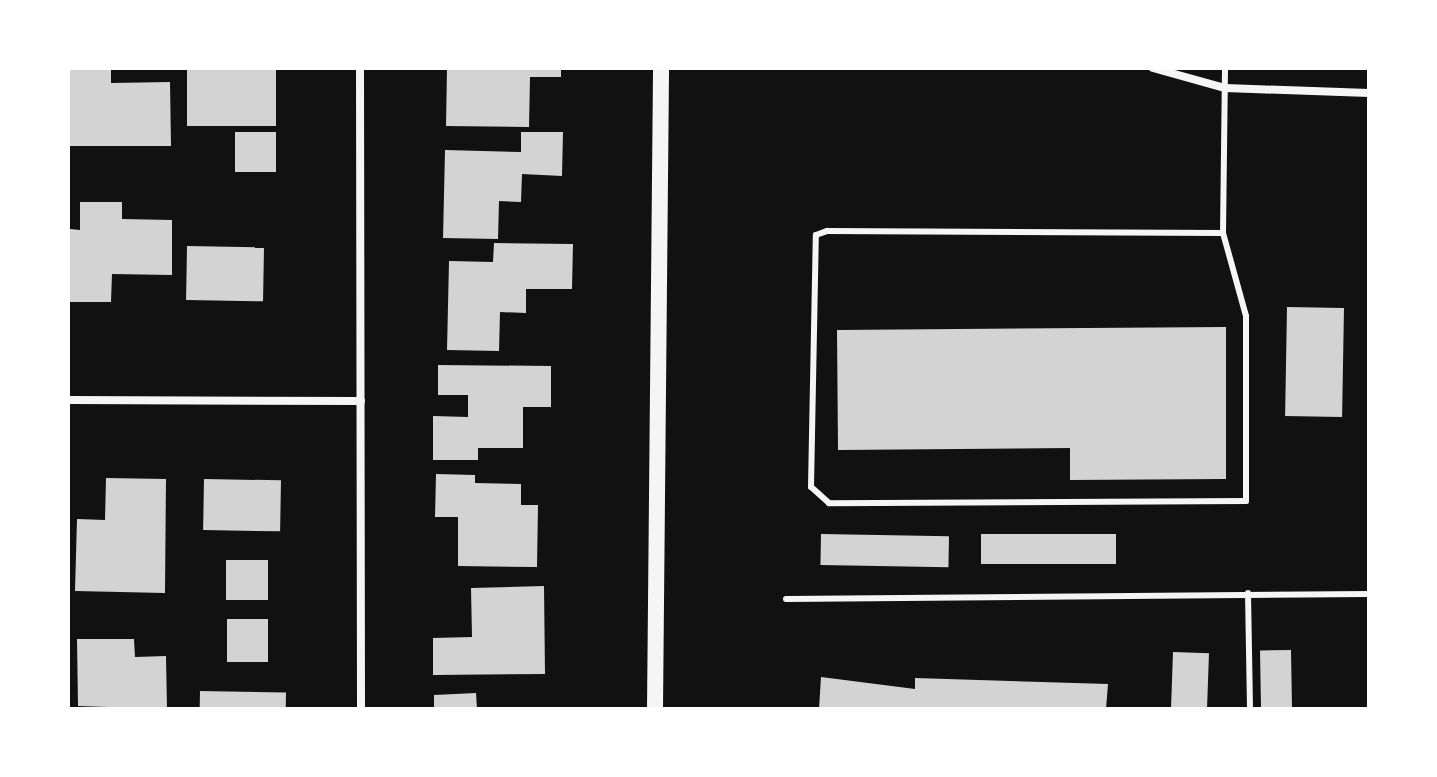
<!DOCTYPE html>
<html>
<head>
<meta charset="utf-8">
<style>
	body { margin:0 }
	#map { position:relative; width:1437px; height:777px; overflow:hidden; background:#111; font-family:"Fira Sans Condensed",sans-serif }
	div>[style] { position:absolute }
	.building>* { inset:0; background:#d3d3d3; transform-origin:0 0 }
	.service>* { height:6px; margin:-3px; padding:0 3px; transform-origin:3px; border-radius:3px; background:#f5f5f5 }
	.minor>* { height:8px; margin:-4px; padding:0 4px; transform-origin:4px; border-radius:4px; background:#f5f5f5 }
	.secondary>* { height:16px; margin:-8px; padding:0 8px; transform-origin:8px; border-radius:8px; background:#f5f5f5 }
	span { translate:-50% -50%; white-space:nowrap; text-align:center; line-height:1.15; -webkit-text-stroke:8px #fff; paint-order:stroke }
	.frame { position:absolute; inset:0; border:70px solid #fff; pointer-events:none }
</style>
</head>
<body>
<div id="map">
	<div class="building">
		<i style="clip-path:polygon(69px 68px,111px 68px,111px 83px,170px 82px,171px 146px,70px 146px)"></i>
		<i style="left:187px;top:68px;width:89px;height:58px"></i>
		<i style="clip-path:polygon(447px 68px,561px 68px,561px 77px,530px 77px,529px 127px,446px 126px)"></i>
		<i style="left:235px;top:132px;width:41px;height:40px"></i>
		<i style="clip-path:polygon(521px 132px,563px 132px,562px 176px,522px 174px,521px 202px,499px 201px,498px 239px,443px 238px,445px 150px,521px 152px)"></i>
		<i style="clip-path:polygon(80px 202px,122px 202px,122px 219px,172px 220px,172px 275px,112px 274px,111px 302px,70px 302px,70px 229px,80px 230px)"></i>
		<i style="clip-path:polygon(494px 243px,573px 244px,572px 289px,526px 289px,526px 313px,500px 312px,499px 351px,447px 350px,449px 261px,493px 262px)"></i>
		<i style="left:187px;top:246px;width:77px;height:54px;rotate:1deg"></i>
		<i style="left:1287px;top:307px;width:57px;height:109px;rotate:1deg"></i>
		<i style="clip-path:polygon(1226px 327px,1226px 479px,1070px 480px,1070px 448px,838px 450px,837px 330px)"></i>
		<i style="clip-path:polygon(438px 365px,551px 366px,551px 407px,523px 407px,523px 448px,478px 448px,478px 460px,433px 460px,433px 416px,468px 417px,468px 395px,438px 395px)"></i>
		<i style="clip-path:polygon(436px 474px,475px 475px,475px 483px,521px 484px,521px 505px,538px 505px,537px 567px,458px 566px,458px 517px,435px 517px)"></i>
		<i style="clip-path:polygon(106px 478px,166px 479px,165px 593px,75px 591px,77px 519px,105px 520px)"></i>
		<i style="left:204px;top:479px;width:77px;height:51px;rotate:1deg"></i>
		<i style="left:821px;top:534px;width:128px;height:31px;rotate:1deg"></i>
		<i style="left:1116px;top:534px;width:30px;height:135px;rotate:90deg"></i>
		<i style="left:268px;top:560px;width:40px;height:42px;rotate:90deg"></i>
		<i style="clip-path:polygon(544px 586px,545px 674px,433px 675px,433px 638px,472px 637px,471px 588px)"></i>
		<i style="left:227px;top:619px;width:41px;height:43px"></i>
		<i style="clip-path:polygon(77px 639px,134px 639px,135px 657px,166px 656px,167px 709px,78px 706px)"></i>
		<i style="left:1291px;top:650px;width:59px;height:31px;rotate:89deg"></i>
		<i style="left:1173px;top:652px;width:36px;height:57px;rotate:2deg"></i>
		<i style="clip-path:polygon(821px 677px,915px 689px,915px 678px,1108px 684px,1106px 709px,819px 709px)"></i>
		<i style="left:200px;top:691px;width:86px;height:18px;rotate:1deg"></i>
		<i style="clip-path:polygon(476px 693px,477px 709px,434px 709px,434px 695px)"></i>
	</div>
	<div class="service">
		<i style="left:1223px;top:233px;width:86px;rotate:74.5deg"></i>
		<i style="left:1246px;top:316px;width:185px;rotate:90deg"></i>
		<i style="left:1246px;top:501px;width:417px;rotate:179.7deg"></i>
		<i style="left:829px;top:503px;width:24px;rotate:-138deg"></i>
		<i style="left:811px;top:487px;width:252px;rotate:-88.9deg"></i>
		<i style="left:816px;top:235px;width:12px;rotate:-20deg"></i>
		<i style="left:827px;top:231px;width:396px;rotate:0.3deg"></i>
		<i style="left:1223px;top:233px;width:165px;rotate:-89.3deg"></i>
		<i style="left:1248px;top:593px;width:116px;rotate:89deg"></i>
		<i style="left:786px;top:599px;width:583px;rotate:-0.49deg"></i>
	</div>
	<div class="minor">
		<i style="left:360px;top:68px;width:641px;rotate:89.91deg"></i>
		<i style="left:1153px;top:68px;width:75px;rotate:15.5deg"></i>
		<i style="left:1225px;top:88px;width:144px;rotate:2deg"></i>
		<i style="left:68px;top:400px;width:293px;rotate:0.2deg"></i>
	</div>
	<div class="secondary">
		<i style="left:655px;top:709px;width:641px;rotate:-89.46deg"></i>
	</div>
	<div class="frame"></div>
</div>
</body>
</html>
